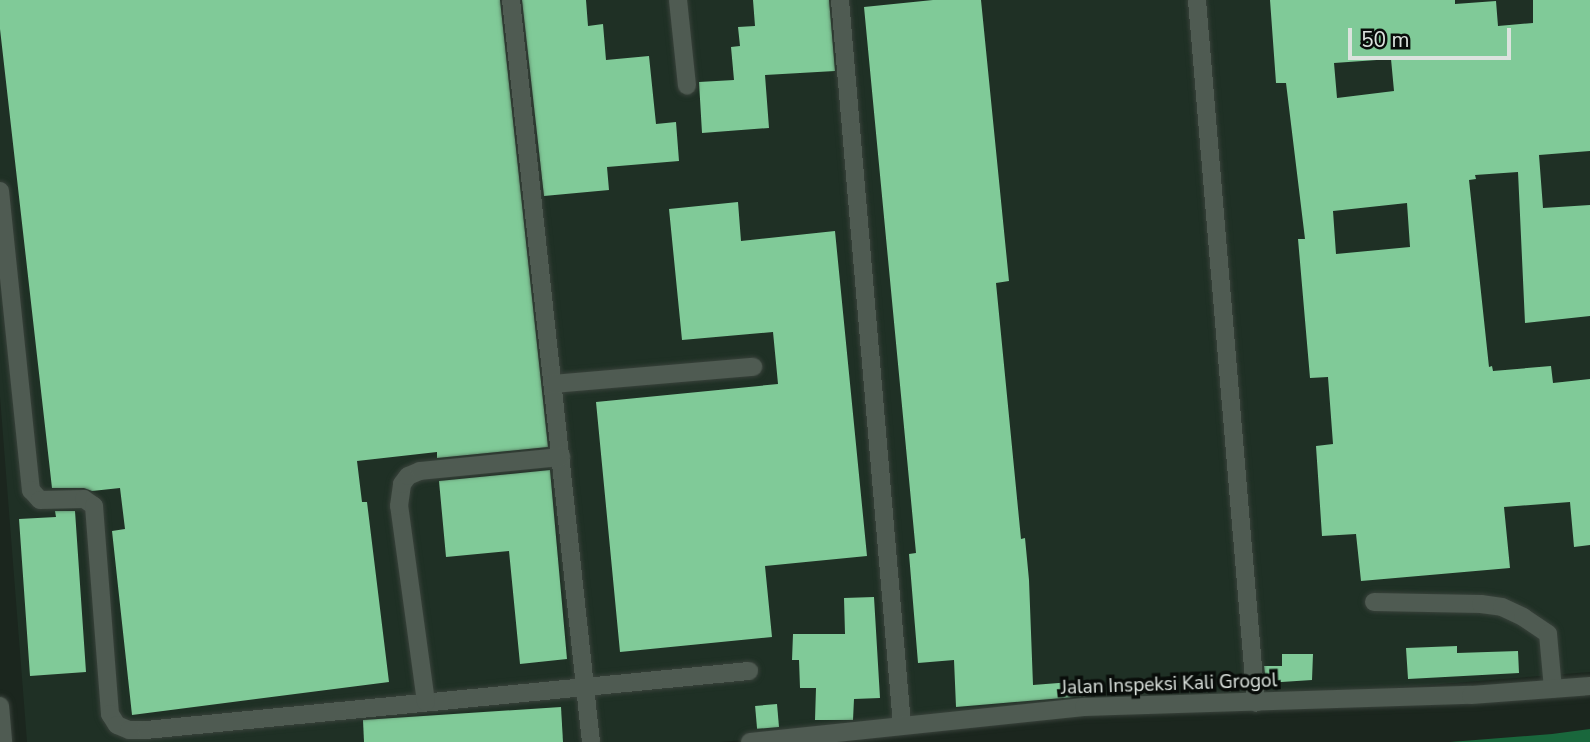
<!DOCTYPE html>
<html>
<head>
<meta charset="utf-8">
<style>
	body { margin:0 }
	#map { position:relative; width:1590px; height:742px; overflow:hidden; background:#1b261e; font-family:"Nunito Sans",sans-serif }
	div>[style] { position:absolute }
	.built>* { inset:0; background:#1f3025 }
	.water>* { inset:0; background:#19673c }
	.building>* { inset:0; background:#80ca98; transform-origin:0 0 }
	.roads { filter:drop-shadow(0 0 2px #39423b) drop-shadow(0 0 2px #39423b) }
	.minor>* { height:18px; margin:-9px; padding:0 9px; transform-origin:9px; border-radius:9px; background:#4f5b52 }
	span { translate:-50% -50%; white-space:nowrap; text-align:center; line-height:1.15; -webkit-text-stroke:7px #090d0a; paint-order:stroke }
	.street-label { font-size:19px; color:#dce3de }
	.scale { position:absolute; left:1348px; top:28px; width:163px; height:32px; box-sizing:border-box; border:4px solid #dce3de; border-top:0; padding-left:9px; font-size:21px; line-height:24px; white-space:nowrap; color:#dce3de; -webkit-text-stroke:5px #090d0a; paint-order:stroke }
</style>
</head>
<body>
<div id="map">
	<div class="built">
		<i style="clip-path:polygon(0 0,1590px 0,1590px 672px,720px 742px,27px 742px,0 397px)"></i>
	</div>
	<div class="water">
		<i style="clip-path:polygon(1590px 729px,1590px 742px,1450px 742px,1552px 734px)"></i>
	</div>
	<div class="building">
		<i style="clip-path:polygon(0 0,500px 0,548px 447px,437px 458px,437px 452px,357px 461px,362px 502px,367px 502px,389px 682px,132px 715px,112px 531px,125px 529px,120px 488px,92px 491px,84px 488px,52px 488px,0 29px)"></i>
		<i style="clip-path:polygon(522px 0,586px 0,588px 26px,603px 24px,606px 60px,649px 56px,656px 124px,676px 122px,679px 161px,607px 167px,609px 190px,544px 196px)"></i>
		<i style="clip-path:polygon(753px 0,829px 0,835px 71px,765px 75px,769px 128px,702px 133px,699px 82px,734px 80px,731px 47px,740px 46px,738px 27px,755px 26px)"></i>
		<i style="clip-path:polygon(933px 0,981px 0,1009px 281px,996px 283px,1021px 539px,1025px 538px,1029px 580px,1033px 685px,1097px 680px,1098px 695px,956px 707px,954px 660px,918px 663px,909px 554px,916px 553px,864px 7px)"></i>
		<i style="clip-path:polygon(evenodd,1270px 0,1455px 0,1455px 4px,1496px 1px,1498px 26px,1533px 23px,1533px 0,1590px 0,1590px 151px,1539px 155px,1543px 208px,1590px 205px,1590px 316px,1525px 323px,1518px 172px,1475px 175px,1476px 179px,1469px 180px,1489px 367px,1492px 366px,1493px 371px,1551px 366px,1553px 383px,1590px 379px,1590px 545px,1574px 547px,1570px 502px,1504px 507px,1510px 568px,1361px 581px,1356px 534px,1322px 536px,1316px 446px,1333px 444px,1328px 377px,1310px 378px,1298px 239px,1305px 239px,1286px 83px,1276px 83px,1270px 0,1391px 59px,1394px 91px,1337px 98px,1334px 63px,1391px 59px,1270px 0,1407px 203px,1410px 247px,1336px 254px,1333px 211px,1407px 203px)"></i>
		<i style="clip-path:polygon(738px 202px,741px 241px,835px 231px,867px 556px,765px 566px,772px 637px,620px 652px,596px 402px,778px 384px,773px 332px,682px 340px,669px 209px)"></i>
		<i style="clip-path:polygon(550px 470px,567px 659px,520px 664px,509px 551px,446px 557px,439px 481px)"></i>
		<i style="clip-path:polygon(55px 511px,75px 511px,86px 672px,30px 676px,19px 519px,56px 517px)"></i>
		<i style="clip-path:polygon(874px 597px,880px 698px,854px 699px,853px 720px,815px 720px,816px 688px,800px 688px,799px 660px,792px 660px,793px 634px,845px 634px,844px 598px)"></i>
		<i style="clip-path:polygon(1457px 646px,1457px 653px,1518px 651px,1519px 673px,1408px 679px,1406px 648px)"></i>
		<i style="clip-path:polygon(1282px 654px,1313px 654px,1312px 680px,1266px 683px,1264px 666px,1282px 666px)"></i>
		<i style="left:777px;top:704px;width:23px;height:22px;rotate:85deg"></i>
		<i style="clip-path:polygon(561px 707px,563px 742px,364px 742px,363px 720px)"></i>
	</div>
	<div class="roads">
		<div class="minor">
			<i style="left:511px;top:0;width:746px;rotate:83.85deg"></i>
			<i style="left:678px;top:0;width:86px;rotate:84deg"></i>
			<i style="left:840px;top:0;width:727px;rotate:85.11deg"></i>
			<i style="left:1197px;top:0;width:705px;rotate:85.2deg"></i>
			<i style="left:0;top:191px;width:301px;rotate:84.1deg"></i>
			<i style="left:31px;top:490px;width:13px;rotate:48deg"></i>
			<i style="left:40px;top:500px;width:44px;rotate:-1.3deg"></i>
			<i style="left:84px;top:499px;width:12px;rotate:35deg"></i>
			<i style="left:94px;top:506px;width:209px;rotate:85.6deg"></i>
			<i style="left:110px;top:714px;width:13px;rotate:58deg"></i>
			<i style="left:117px;top:725px;width:13px;rotate:23deg"></i>
			<i style="left:129px;top:730px;width:17px"></i>
			<i style="left:146px;top:730px;width:606px;rotate:-5.59deg"></i>
			<i style="left:553px;top:384px;width:201px;rotate:-4.9deg"></i>
			<i style="left:1374px;top:602px;width:107px;rotate:1.1deg"></i>
			<i style="left:1481px;top:604px;width:21px;rotate:8deg"></i>
			<i style="left:1502px;top:607px;width:23px;rotate:25deg"></i>
			<i style="left:1523px;top:617px;width:30px;rotate:34deg"></i>
			<i style="left:1548px;top:634px;width:55px;rotate:84.8deg"></i>
			<i style="left:426px;top:702px;width:198px;rotate:-97.8deg"></i>
			<i style="left:399px;top:506px;width:22px;rotate:-82deg"></i>
			<i style="left:402px;top:484px;width:10px;rotate:-53deg"></i>
			<i style="left:408px;top:476px;width:13px;rotate:-23deg"></i>
			<i style="left:420px;top:471px;width:142px;rotate:-5.7deg"></i>
			<i style="left:0;top:706px;width:36px;rotate:85deg"></i>
			<i style="left:750px;top:742px;width:336px;rotate:-6deg"></i>
			<i style="left:1084px;top:707px;width:387px;rotate:-1.8deg"></i>
			<i style="left:1471px;top:695px;width:119px;rotate:-4.3deg"></i>
		</div>
	</div>
	<div class="street-label">
		<span style="left:1169px;top:685px;rotate:-2deg">Jalan Inspeksi Kali Grogol</span>
	</div>
	<div class="scale">50 m</div>
</div>
</body>
</html>
